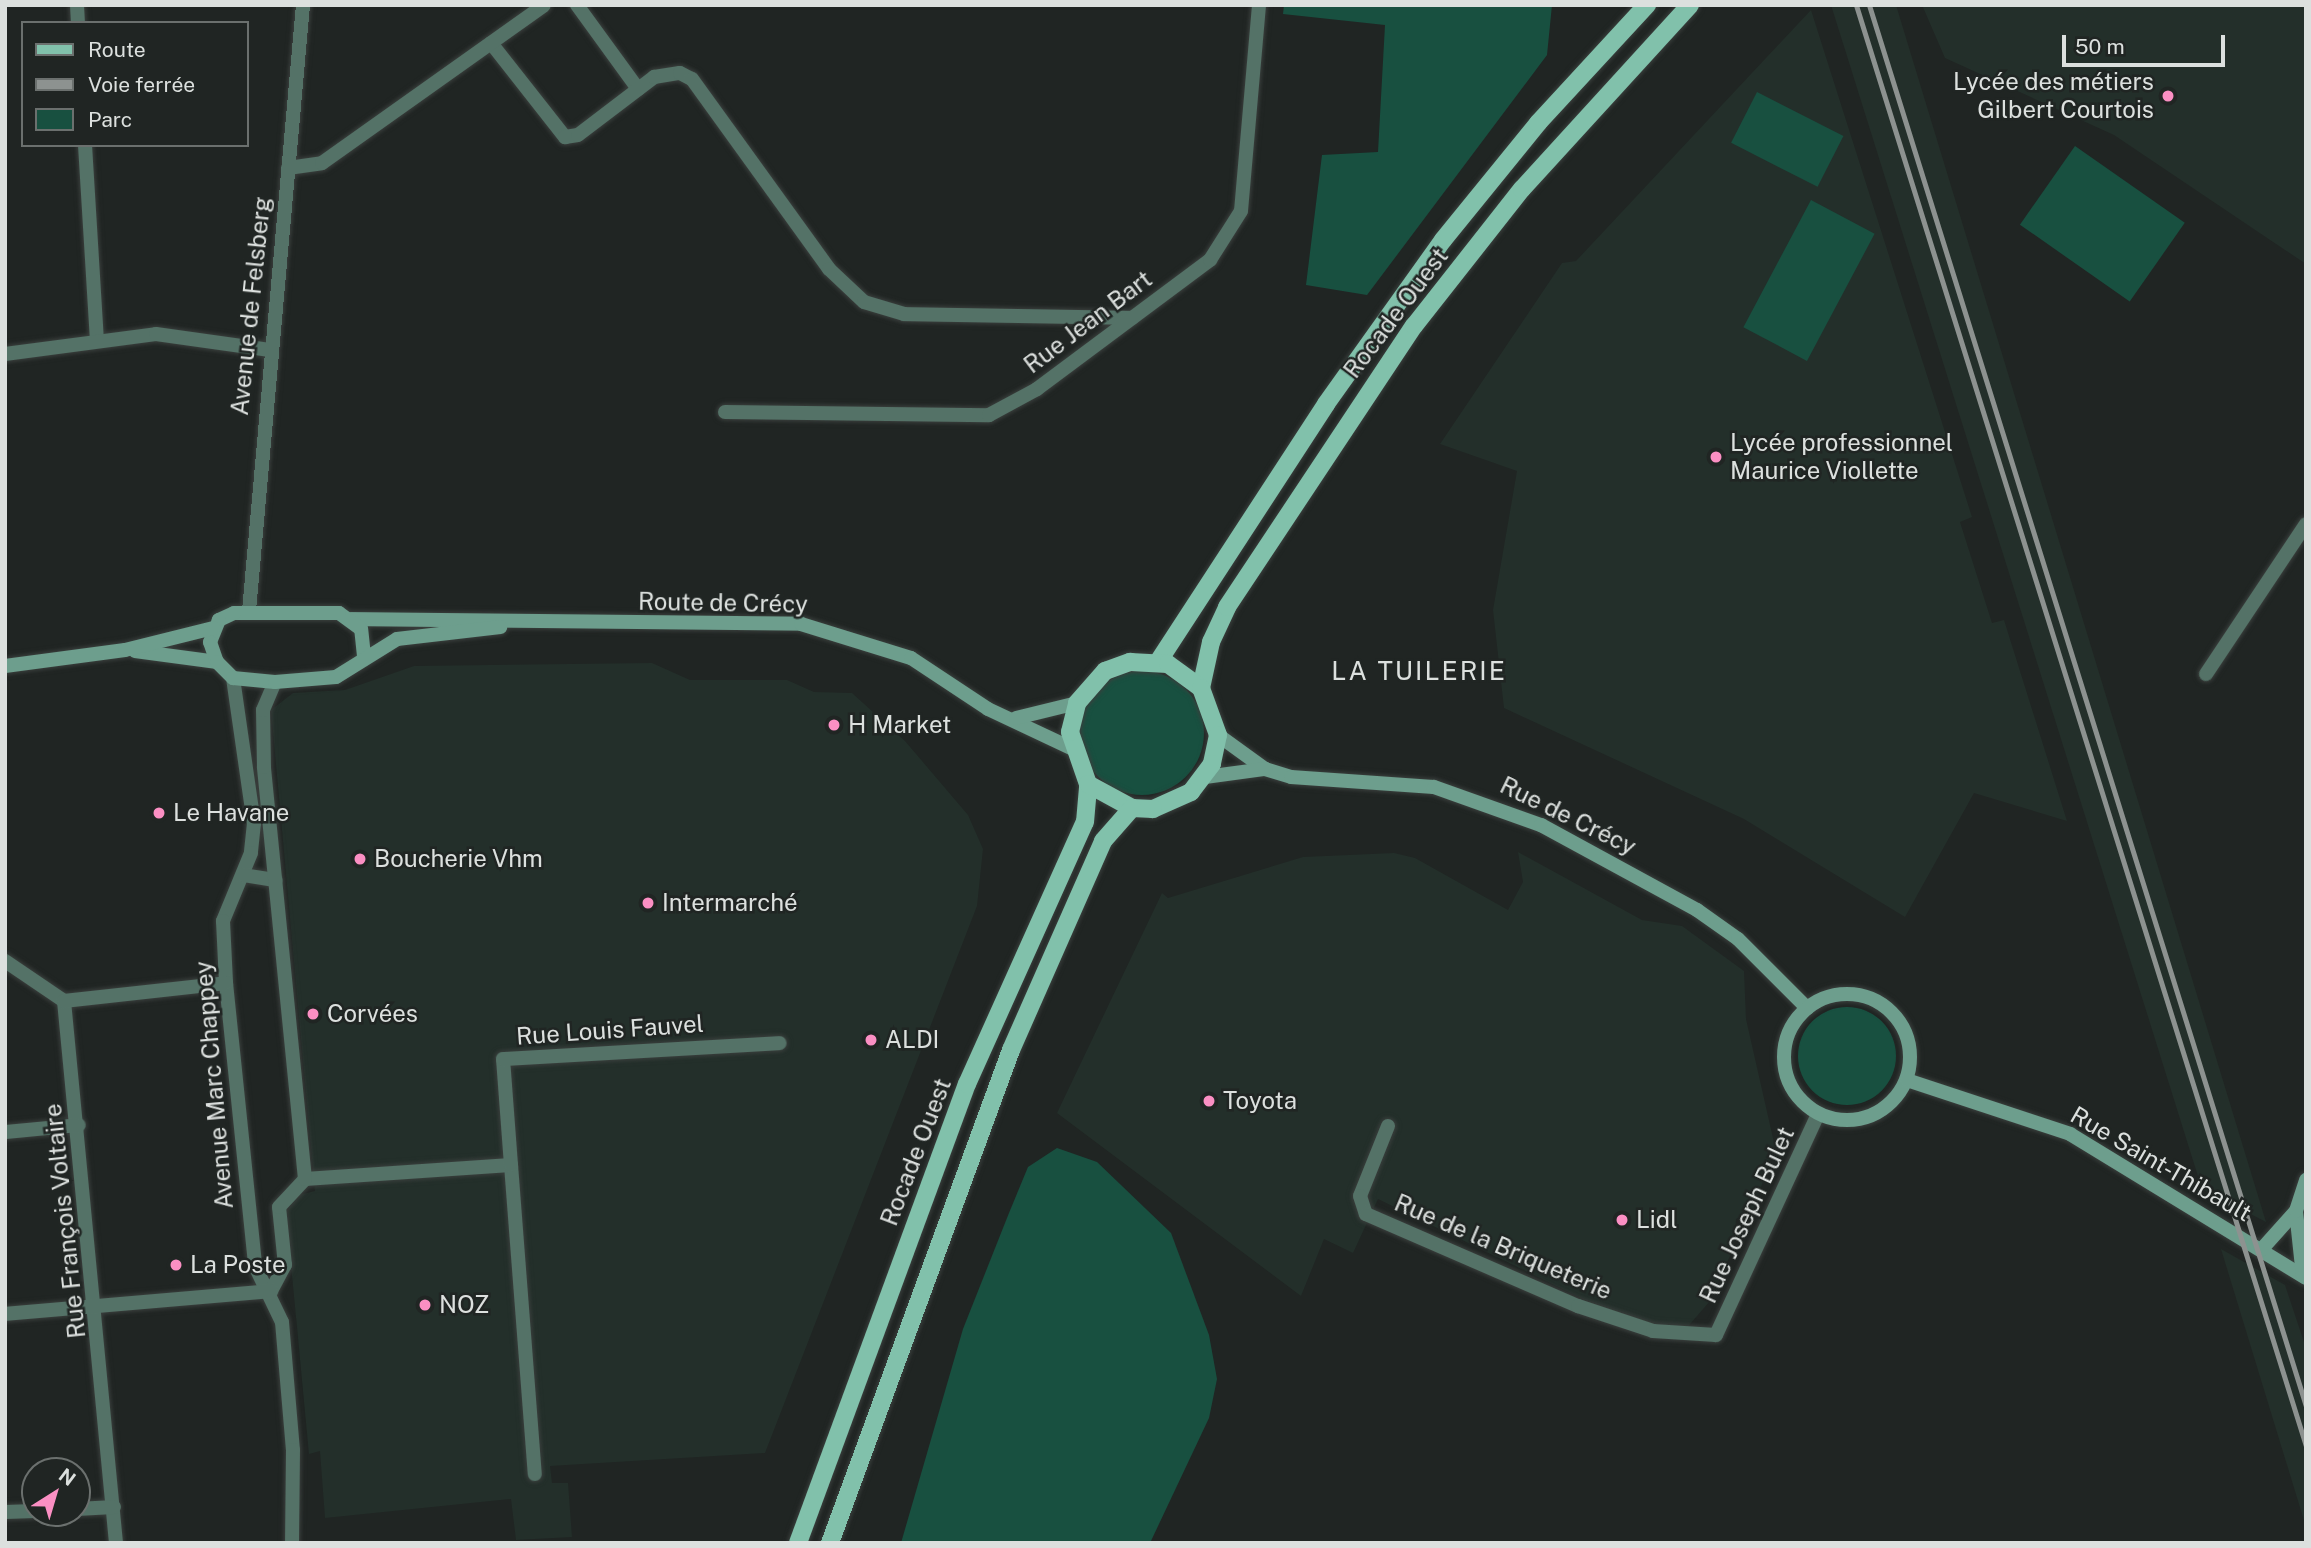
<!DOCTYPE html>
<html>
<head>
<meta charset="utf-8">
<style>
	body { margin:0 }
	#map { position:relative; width:2311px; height:1548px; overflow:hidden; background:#202523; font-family:"Public Sans",sans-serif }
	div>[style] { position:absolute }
	.built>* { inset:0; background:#232f2a }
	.green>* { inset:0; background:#185040; transform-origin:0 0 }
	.round { border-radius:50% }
	.roads { filter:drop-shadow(0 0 2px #3a3f3d) drop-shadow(0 0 2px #3a3f3d) }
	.street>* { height:14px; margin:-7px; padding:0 7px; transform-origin:7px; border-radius:7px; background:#547267 }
	.secondary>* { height:14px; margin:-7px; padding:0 7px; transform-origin:7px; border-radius:7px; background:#6d9e8d }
	.secondary>.ring { margin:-7px; padding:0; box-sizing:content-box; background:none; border:14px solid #6d9e8d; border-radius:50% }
	.primary>* { height:18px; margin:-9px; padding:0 9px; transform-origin:9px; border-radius:9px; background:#81c1ab }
	.rail>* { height:5px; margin:-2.5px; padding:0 2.5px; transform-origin:2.5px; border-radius:2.5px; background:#8d9290 }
	.dots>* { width:19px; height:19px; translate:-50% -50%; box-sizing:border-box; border:4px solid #202523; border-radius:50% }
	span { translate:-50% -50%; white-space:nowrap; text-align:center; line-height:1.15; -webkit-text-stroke:5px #202523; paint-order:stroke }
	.poi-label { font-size:24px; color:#dce0de }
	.right { translate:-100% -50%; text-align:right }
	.left { translate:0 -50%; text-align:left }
	.street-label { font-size:24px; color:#dce0de }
	.neighbourhood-label { font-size:26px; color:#dce0de; letter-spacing:2px }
	.frame { position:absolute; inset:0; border:7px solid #dce0de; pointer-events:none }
	.legend { position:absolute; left:21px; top:21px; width:228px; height:126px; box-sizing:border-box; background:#202523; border:2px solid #6b706e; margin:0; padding:9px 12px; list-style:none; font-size:21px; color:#dce0de }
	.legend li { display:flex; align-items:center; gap:14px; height:35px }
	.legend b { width:35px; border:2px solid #6b706e }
	.north { position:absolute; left:21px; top:1457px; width:70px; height:70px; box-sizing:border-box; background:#202523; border:2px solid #6b706e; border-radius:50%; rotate:37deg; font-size:19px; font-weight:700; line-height:28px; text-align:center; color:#dce0de }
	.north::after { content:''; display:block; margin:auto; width:24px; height:32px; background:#fb8fc3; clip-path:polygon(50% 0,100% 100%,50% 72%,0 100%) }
	.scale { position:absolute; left:2062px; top:35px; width:163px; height:32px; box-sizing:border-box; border:4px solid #dce0de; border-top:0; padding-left:9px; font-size:21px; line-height:24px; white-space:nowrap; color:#dce0de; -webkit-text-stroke:5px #202523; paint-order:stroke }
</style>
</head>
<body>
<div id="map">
	<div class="built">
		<i style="clip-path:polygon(1831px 5px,1896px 5px,2266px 1222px,2202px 1189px)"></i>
		<i style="clip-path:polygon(1922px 5px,2306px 5px,2306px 264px,2114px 135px,1945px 58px)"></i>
		<i style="clip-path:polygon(1811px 10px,1972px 517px,1960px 522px,1992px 623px,2004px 620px,2067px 821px,1974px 793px,1905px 917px,1744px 819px,1504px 708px,1493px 610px,1517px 471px,1440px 444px,1562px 263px,1576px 261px)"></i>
		<i style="clip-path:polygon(652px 663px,690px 680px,787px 680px,814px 692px,852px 693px,905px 741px,968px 815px,983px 849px,977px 906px,765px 1453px,550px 1466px,552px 1483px,568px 1483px,572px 1537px,516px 1540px,511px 1499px,325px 1518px,320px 1451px,309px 1454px,286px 1212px,299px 1195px,315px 1191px,271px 710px,293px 693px,345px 690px,414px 666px)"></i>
		<i style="clip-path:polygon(1518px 852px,1642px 920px,1682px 926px,1744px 971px,1746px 1019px,1775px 1147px,1753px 1210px,1736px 1219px,1734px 1247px,1710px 1301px,1684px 1331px,1661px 1337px,1378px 1199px,1353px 1253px,1324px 1239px,1301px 1296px,1057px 1113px,1162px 893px,1168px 898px,1303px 857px,1394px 853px,1415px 858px,1508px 910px,1523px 882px)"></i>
		<i style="clip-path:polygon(2221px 1249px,2285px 1285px,2306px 1348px,2306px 1527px)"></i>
	</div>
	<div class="green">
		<i style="clip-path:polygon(1284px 5px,1552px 5px,1547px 55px,1367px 295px,1306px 285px,1322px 155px,1378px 152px,1385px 25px,1283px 14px)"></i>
		<i style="left:1757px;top:92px;width:97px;height:57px;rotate:27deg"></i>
		<i style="left:2075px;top:146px;width:134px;height:96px;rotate:35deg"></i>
		<i style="left:1811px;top:200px;width:72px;height:144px;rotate:28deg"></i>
		<i class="round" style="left:1080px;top:671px;width:124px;height:124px"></i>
		<i class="round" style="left:1798px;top:1007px;width:98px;height:98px"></i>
		<i style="clip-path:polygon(1057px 1148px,1097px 1162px,1171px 1233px,1209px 1335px,1217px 1379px,1209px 1418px,1150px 1543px,901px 1543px,963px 1329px,1009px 1213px,1028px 1167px)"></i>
	</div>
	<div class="roads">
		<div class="street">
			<i style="left:77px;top:5px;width:18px;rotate:87deg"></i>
			<i style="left:577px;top:5px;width:104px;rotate:54deg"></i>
			<i style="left:491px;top:43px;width:120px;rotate:51.8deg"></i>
			<i style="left:565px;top:137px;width:13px;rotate:-9deg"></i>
			<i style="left:578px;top:135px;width:96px;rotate:-37.3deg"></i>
			<i style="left:654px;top:77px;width:26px;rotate:-9deg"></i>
			<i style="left:680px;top:73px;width:13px;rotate:27deg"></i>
			<i style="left:692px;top:79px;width:234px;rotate:54.2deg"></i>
			<i style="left:829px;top:269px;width:48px;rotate:43.3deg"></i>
			<i style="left:864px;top:302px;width:42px;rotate:16.7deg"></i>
			<i style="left:904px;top:314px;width:228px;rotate:1deg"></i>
			<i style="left:85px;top:145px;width:196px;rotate:86.5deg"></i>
			<i style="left:288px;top:168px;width:34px;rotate:-8deg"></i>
			<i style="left:322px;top:163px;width:272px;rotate:-35.4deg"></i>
			<i style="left:5px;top:354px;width:152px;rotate:-7.5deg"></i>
			<i style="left:156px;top:334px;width:115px;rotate:8deg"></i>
			<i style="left:725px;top:412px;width:264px;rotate:0.7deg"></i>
			<i style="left:989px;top:415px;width:55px;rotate:-28.4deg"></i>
			<i style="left:1037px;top:389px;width:216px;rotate:-36.7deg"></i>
			<i style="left:1210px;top:260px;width:58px;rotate:-57.7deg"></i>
			<i style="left:1241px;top:211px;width:207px;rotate:-85deg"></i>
			<i style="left:249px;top:611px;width:608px;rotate:-84.91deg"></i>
			<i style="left:2206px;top:674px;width:180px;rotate:-56.3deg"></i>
			<i style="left:233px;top:678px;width:147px;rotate:81.8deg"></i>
			<i style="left:254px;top:823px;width:30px;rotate:96deg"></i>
			<i style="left:251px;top:853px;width:74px;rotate:112.4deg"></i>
			<i style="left:223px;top:921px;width:62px;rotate:87.2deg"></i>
			<i style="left:226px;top:983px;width:284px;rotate:84.1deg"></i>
			<i style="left:255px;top:1266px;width:62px;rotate:64.3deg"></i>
			<i style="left:282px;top:1322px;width:128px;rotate:85.1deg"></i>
			<i style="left:293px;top:1450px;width:93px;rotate:90.6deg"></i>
			<i style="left:243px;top:875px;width:33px;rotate:9deg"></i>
			<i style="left:5px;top:961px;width:71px;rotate:34.1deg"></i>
			<i style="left:64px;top:1001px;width:544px;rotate:84.52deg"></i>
			<i style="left:64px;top:1001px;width:163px;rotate:-6.3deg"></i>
			<i style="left:1388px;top:1126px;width:75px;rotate:111.8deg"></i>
			<i style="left:1360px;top:1196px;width:19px;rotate:72deg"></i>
			<i style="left:1366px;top:1214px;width:231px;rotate:23.5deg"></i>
			<i style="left:1578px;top:1306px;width:79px;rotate:18.4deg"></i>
			<i style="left:1653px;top:1331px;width:63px;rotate:3.6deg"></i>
			<i style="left:1716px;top:1335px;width:243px;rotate:-65.2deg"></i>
			<i style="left:5px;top:1132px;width:74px;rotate:-5.4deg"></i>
			<i style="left:511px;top:1165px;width:310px;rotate:85.6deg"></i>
			<i style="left:305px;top:1179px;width:206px;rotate:-3.9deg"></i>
			<i style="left:511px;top:1165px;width:106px;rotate:-94.3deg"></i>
			<i style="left:503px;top:1059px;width:277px;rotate:-3.3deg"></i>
			<i style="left:271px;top:1291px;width:30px;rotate:-62deg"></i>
			<i style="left:285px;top:1265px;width:58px;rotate:-95.9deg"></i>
			<i style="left:279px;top:1207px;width:38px;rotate:-47deg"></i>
			<i style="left:305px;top:1179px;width:414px;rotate:-95.7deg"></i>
			<i style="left:264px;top:767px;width:57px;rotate:-91deg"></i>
			<i style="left:263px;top:710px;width:30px;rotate:-67deg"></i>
			<i style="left:5px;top:1314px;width:267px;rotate:-4.9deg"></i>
			<i style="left:77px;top:1509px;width:37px;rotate:-3deg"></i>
			<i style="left:5px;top:1512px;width:30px;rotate:-2deg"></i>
		</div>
		<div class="secondary">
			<i style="left:351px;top:619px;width:450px;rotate:0.6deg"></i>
			<i style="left:801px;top:624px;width:115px;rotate:17.2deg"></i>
			<i style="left:911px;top:658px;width:92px;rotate:33.5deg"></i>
			<i style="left:988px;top:709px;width:92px;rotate:25.2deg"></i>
			<i style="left:135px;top:651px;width:83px;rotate:7.6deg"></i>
			<i style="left:364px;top:656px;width:27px;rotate:-96deg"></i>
			<i style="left:361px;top:629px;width:27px;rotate:-144deg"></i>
			<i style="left:339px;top:613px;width:105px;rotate:180deg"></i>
			<i style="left:234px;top:613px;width:17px;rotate:155deg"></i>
			<i style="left:219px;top:620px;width:24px;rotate:112deg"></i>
			<i style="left:210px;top:642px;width:21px;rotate:71deg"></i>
			<i style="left:217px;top:662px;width:23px;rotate:45deg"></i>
			<i style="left:233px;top:678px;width:42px;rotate:5.4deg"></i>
			<i style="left:275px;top:682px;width:61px;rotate:-4.7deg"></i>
			<i style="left:336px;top:677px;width:72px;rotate:-31.9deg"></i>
			<i style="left:397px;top:639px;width:104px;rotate:-6.6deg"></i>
			<i style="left:5px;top:666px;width:121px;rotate:-7.6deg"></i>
			<i style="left:125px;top:650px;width:91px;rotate:-14deg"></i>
			<i style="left:1016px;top:718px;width:63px;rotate:-13.8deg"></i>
			<i style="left:1218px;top:735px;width:58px;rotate:35.9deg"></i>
			<i style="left:1265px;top:769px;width:27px;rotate:17deg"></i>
			<i style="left:1291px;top:777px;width:143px;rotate:4deg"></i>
			<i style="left:1434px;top:787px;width:114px;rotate:19.6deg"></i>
			<i style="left:1541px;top:825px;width:178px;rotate:28.6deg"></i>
			<i style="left:1697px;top:910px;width:50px;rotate:35.3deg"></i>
			<i style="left:1738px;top:939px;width:98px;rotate:45deg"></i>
			<i style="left:1205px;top:777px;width:61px;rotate:-7.6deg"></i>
			<i class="ring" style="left:1784px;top:994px;width:112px;height:112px"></i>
			<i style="left:1907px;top:1080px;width:172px;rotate:18.3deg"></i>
			<i style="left:2070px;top:1134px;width:276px;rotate:31.4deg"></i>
			<i style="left:2296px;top:1211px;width:65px;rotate:83.9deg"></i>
			<i style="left:2261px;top:1250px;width:52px;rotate:-48.1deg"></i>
			<i style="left:2296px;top:1211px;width:33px;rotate:-72deg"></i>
		</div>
		<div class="primary">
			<i style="left:1158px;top:662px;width:308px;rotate:-56.9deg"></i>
			<i style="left:1326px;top:404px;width:201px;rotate:-54.5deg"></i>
			<i style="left:1443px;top:240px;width:151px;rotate:-50.9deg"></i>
			<i style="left:1538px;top:123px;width:161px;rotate:-47.3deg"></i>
			<i style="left:1201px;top:688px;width:47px;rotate:-77.7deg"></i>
			<i style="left:1211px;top:642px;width:38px;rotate:-65deg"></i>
			<i style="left:1227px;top:607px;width:338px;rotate:-56.4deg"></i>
			<i style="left:1414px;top:326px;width:174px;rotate:-51.8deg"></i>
			<i style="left:1522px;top:189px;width:249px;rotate:-47.6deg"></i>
			<i style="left:798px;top:1543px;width:489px;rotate:-69.8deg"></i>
			<i style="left:967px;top:1084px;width:287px;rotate:-65.8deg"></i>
			<i style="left:1085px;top:822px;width:38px;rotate:-85deg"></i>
			<i style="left:1088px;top:784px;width:55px;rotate:-109.1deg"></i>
			<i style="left:1070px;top:732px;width:30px;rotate:-76deg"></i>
			<i style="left:1077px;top:703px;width:43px;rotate:-48.8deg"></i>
			<i style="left:1105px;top:671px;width:27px;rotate:-20deg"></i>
			<i style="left:1130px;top:662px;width:38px;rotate:3deg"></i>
			<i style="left:1168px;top:664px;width:41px;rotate:36deg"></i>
			<i style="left:1201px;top:688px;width:50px;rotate:70.1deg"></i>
			<i style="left:1218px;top:735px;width:30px;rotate:102deg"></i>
			<i style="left:1212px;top:764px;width:35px;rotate:127deg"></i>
			<i style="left:1191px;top:792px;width:42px;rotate:155.9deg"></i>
			<i style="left:1153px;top:809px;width:21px;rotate:-177deg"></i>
			<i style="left:1132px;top:808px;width:50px;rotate:-151.4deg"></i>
			<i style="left:830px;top:1543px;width:525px;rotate:-69.84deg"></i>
			<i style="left:1011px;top:1050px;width:228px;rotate:-66.2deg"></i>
			<i style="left:1103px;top:841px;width:44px;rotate:-48.7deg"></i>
		</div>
	</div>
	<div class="rail">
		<i style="left:1856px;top:5px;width:1510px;rotate:72.66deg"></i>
		<i style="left:1869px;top:5px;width:1468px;rotate:72.68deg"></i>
	</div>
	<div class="dots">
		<i style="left:2168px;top:96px;background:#fb8fc3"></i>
		<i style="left:1716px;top:457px;background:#fb8fc3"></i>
		<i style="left:834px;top:725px;background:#fb8fc3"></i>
		<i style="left:159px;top:813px;background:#fb8fc3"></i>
		<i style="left:360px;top:859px;background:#fb8fc3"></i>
		<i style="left:648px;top:903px;background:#fb8fc3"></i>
		<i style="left:313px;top:1014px;background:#fb8fc3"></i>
		<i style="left:871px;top:1040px;background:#fb8fc3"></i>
		<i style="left:1209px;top:1101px;background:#fb8fc3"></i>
		<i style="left:1622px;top:1220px;background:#fb8fc3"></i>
		<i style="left:176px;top:1265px;background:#fb8fc3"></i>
		<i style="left:425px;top:1305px;background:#fb8fc3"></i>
	</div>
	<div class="poi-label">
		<span class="right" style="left:2154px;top:96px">Lycée des métiers<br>Gilbert Courtois</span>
		<span class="left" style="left:1730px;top:457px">Lycée professionnel<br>Maurice Viollette</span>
		<span class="left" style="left:848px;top:725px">H Market</span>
		<span class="left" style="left:173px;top:813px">Le Havane</span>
		<span class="left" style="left:374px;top:859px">Boucherie Vhm</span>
		<span class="left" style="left:662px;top:903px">Intermarché</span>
		<span class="left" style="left:327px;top:1014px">Corvées</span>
		<span class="left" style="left:885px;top:1040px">ALDI</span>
		<span class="left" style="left:1223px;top:1101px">Toyota</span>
		<span class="left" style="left:1636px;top:1220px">Lidl</span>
		<span class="left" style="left:190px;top:1265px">La Poste</span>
		<span class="left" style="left:439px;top:1305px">NOZ</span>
	</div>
	<div class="street-label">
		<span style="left:251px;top:306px;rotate:-84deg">Avenue de Felsberg</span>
		<span style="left:1396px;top:313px;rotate:-53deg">Rocade Ouest</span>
		<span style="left:1088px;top:322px;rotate:-37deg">Rue Jean Bart</span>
		<span style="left:723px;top:603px;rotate:1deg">Route de Crécy</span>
		<span style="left:1568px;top:816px;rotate:26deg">Rue de Crécy</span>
		<span style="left:610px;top:1030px;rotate:-4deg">Rue Louis Fauvel</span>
		<span style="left:214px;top:1085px;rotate:-95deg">Avenue Marc Chappey</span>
		<span style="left:916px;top:1152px;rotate:-69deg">Rocade Ouest</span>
		<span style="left:2161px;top:1164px;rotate:30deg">Rue Saint-Thibault</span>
		<span style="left:1747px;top:1215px;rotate:-65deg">Rue Joseph Bulet</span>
		<span style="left:65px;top:1221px;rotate:-96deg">Rue François Voltaire</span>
		<span style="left:1503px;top:1247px;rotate:23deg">Rue de la Briqueterie</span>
	</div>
	<div class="neighbourhood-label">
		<span style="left:1419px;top:671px">LA TUILERIE</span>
	</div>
	<div class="frame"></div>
	<ul class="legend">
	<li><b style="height:9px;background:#81c1ab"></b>Route</li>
	<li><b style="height:9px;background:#8d9290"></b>Voie ferrée</li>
	<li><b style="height:19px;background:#185040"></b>Parc</li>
	</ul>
	<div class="north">N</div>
	<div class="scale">50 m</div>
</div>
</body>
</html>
